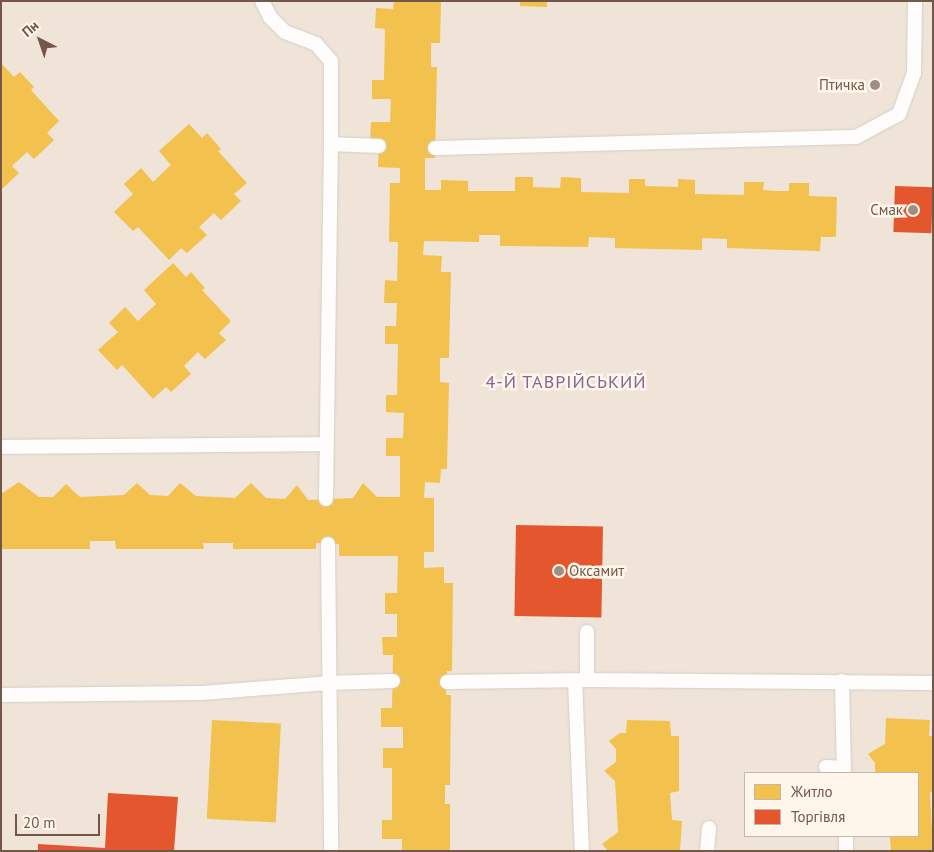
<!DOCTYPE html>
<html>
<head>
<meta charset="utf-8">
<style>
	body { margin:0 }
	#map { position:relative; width:934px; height:852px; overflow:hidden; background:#f6f1e9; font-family:"PT Sans",sans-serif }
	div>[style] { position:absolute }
	.residential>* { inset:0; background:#efe4d7 }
	.homes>* { inset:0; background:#f2c14e; transform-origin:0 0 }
	.shops>* { inset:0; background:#e4572e; transform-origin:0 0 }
	.roads { filter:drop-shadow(0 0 1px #d4cec7) drop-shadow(0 0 1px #d4cec7) }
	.service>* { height:14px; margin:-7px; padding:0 7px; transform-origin:7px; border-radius:7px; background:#fefdfc }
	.dots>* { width:14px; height:14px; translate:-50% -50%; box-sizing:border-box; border:2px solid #fef6ea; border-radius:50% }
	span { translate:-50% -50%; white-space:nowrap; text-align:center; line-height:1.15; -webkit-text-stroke:5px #fef6ea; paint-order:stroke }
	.poi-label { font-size:15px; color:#73584a }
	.right { translate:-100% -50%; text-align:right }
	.left { translate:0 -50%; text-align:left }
	.quarter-label { font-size:18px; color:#856697; letter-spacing:1px }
	.frame { position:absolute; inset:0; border:2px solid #73584a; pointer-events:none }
	.legend { position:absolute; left:744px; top:772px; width:175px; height:65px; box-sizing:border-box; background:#fef6ea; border:1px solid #c6b7aa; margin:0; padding:6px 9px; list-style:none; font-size:15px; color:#73584a }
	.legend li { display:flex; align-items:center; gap:10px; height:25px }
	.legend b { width:25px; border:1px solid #c6b7aa }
	.north { position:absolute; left:15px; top:15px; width:50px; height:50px; -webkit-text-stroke:4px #fef6ea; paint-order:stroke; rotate:319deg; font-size:14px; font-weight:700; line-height:20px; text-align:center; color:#73584a }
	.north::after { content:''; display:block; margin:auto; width:18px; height:22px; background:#73584a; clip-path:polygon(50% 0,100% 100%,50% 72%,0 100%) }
	.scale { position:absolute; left:15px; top:814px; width:85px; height:22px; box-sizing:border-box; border:2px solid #73584a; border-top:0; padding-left:6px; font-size:15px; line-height:18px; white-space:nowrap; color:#73584a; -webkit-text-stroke:4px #fef6ea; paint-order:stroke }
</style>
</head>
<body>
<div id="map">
	<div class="residential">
		<i style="clip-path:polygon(evenodd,1px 1px,933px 1px,933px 851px,1px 851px,1px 1px,745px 773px,918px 773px,918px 836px,745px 836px,745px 773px)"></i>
	</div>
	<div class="homes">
		<i style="clip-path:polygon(394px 1px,441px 1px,440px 43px,431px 43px,431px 67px,437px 67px,435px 158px,425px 158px,425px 190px,441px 190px,441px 180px,468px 181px,468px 191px,515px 191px,515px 177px,533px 177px,533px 187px,560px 188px,561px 177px,581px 178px,581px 192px,629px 193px,629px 179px,645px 179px,645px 186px,678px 187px,678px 179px,695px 180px,695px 194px,744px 195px,744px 182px,764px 182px,763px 190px,777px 191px,789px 191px,789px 183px,809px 183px,809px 196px,837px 197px,836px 237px,821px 237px,820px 251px,727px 248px,727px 239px,702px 238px,702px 250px,615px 248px,615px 238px,589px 237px,588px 247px,500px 246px,500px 235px,479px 235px,479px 242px,424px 241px,423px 255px,442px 256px,441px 272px,451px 272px,449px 358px,440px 358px,440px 382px,449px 383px,447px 469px,441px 469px,440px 483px,425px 482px,424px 498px,434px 498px,434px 552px,424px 552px,424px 568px,444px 567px,444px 583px,453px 583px,452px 671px,447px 671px,446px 695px,451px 695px,450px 785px,445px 785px,445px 804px,450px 804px,450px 851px,402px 851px,402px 839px,382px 839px,382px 820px,392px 820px,392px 768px,383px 768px,383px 748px,403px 748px,403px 727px,381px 727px,381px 708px,392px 708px,393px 655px,383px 655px,382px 637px,397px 637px,397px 614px,385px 614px,385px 593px,397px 593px,398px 556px,339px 556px,339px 544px,316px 543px,316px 549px,233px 549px,233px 543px,203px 543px,204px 549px,116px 549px,115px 541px,90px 541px,90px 549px,1px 549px,1px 494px,19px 482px,39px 497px,53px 497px,66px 484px,80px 497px,124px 495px,137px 483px,150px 495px,168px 496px,180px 483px,196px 496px,235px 498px,251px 483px,266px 498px,285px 499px,297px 485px,308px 500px,353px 498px,363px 483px,377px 497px,400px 497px,400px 456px,386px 456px,386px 438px,403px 438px,404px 413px,386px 412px,386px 395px,397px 395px,398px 344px,385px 344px,385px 326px,396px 326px,397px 303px,384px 303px,385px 280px,397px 281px,398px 242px,389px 242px,390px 183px,400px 183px,400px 168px,378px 167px,379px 141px,370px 141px,371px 122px,390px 122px,391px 99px,372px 99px,372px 80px,384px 80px,385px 29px,375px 28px,376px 8px,393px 9px)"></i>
		<i style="clip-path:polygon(520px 1px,547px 1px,547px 7px,520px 6px)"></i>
		<i style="clip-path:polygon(1px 63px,14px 77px,20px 72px,34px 87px,31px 90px,59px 121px,47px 133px,54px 140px,34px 159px,27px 152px,12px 166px,19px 173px,1px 190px)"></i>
		<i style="clip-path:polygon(189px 124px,202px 138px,207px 133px,221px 149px,218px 151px,247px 183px,234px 194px,241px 201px,221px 220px,214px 213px,199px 227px,207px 235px,187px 253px,181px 248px,169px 260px,138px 227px,133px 231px,114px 212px,133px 194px,124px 184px,141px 168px,153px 182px,171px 165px,159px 151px)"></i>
		<i style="clip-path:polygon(173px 263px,186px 277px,191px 272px,205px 288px,202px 290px,231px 321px,219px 333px,226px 340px,205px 359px,198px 352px,184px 366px,191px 374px,171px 392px,166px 387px,153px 399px,122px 365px,117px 370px,98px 350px,118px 332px,109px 323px,125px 307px,138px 321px,156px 304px,144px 290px)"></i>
		<i style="clip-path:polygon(886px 718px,930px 720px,929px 736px,933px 736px,933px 791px,930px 792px,933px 851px,891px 851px,890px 836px,918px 836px,918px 773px,875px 773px,875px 763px,868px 754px,885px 744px)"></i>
		<i style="left:212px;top:720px;width:69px;height:99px;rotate:3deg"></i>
		<i style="clip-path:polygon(627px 720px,670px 721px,671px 736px,679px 736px,679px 791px,670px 793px,672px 820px,682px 821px,680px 851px,608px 851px,602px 844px,618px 832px,615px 781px,604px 771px,616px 762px,616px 749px,609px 741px,620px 733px,626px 733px)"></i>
	</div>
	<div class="shops">
		<i style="left:895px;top:186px;width:38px;height:46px;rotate:2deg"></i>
		<i style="left:516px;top:525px;width:87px;height:91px;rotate:1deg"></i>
		<i style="clip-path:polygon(108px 793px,178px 797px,174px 851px,38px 851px,38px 844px,105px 848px)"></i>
	</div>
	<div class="roads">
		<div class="service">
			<i style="left:262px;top:1px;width:18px;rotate:63deg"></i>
			<i style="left:270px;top:17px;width:21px;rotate:45deg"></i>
			<i style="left:285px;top:32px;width:33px;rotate:21deg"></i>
			<i style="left:316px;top:44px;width:23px;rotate:49deg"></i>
			<i style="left:331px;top:61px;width:83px;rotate:90deg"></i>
			<i style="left:435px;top:148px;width:421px;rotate:-1.5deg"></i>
			<i style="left:856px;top:137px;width:49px;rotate:-28.1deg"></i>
			<i style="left:899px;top:114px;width:44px;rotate:-69.9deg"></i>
			<i style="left:914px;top:73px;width:72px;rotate:-89.2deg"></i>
			<i style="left:1px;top:447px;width:325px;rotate:-0.5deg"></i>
			<i style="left:326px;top:499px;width:355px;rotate:-89.2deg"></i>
			<i style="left:331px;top:144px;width:48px;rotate:2.4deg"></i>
			<i style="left:328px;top:544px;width:307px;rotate:89.4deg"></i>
			<i style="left:575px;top:680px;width:171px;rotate:87.7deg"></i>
			<i style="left:587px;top:680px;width:346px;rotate:0.5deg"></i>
			<i style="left:842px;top:681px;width:92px;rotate:88.8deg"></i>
			<i style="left:447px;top:682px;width:140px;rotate:-0.8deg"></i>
			<i style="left:587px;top:680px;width:48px;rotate:-90deg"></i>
			<i style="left:1px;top:695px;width:201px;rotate:-0.6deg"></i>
			<i style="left:202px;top:693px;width:126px;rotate:-4.5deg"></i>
			<i style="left:328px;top:683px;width:65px;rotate:-1.8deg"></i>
			<i style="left:826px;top:767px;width:18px;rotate:3deg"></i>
			<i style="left:846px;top:836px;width:15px;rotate:90deg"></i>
			<i style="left:707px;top:851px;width:23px;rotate:-85deg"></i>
		</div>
	</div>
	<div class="dots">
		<i style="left:875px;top:85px;background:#a18e82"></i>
		<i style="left:913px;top:210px;background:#a18e82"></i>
		<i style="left:559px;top:571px;background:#a18e82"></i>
	</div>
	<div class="poi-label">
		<span class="right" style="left:865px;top:85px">Птичка</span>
		<span class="right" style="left:903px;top:210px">Смак</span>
		<span class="left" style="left:569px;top:571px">Оксамит</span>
	</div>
	<div class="quarter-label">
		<span style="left:566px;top:382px">4-Й ТАВРІЙСЬКИЙ</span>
	</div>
	<div class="frame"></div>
	<ul class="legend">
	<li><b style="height:14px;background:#f2c14e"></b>Житло</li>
	<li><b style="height:14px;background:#e4572e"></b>Торгівля</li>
	</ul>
	<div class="north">Пн</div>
	<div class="scale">20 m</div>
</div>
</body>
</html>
